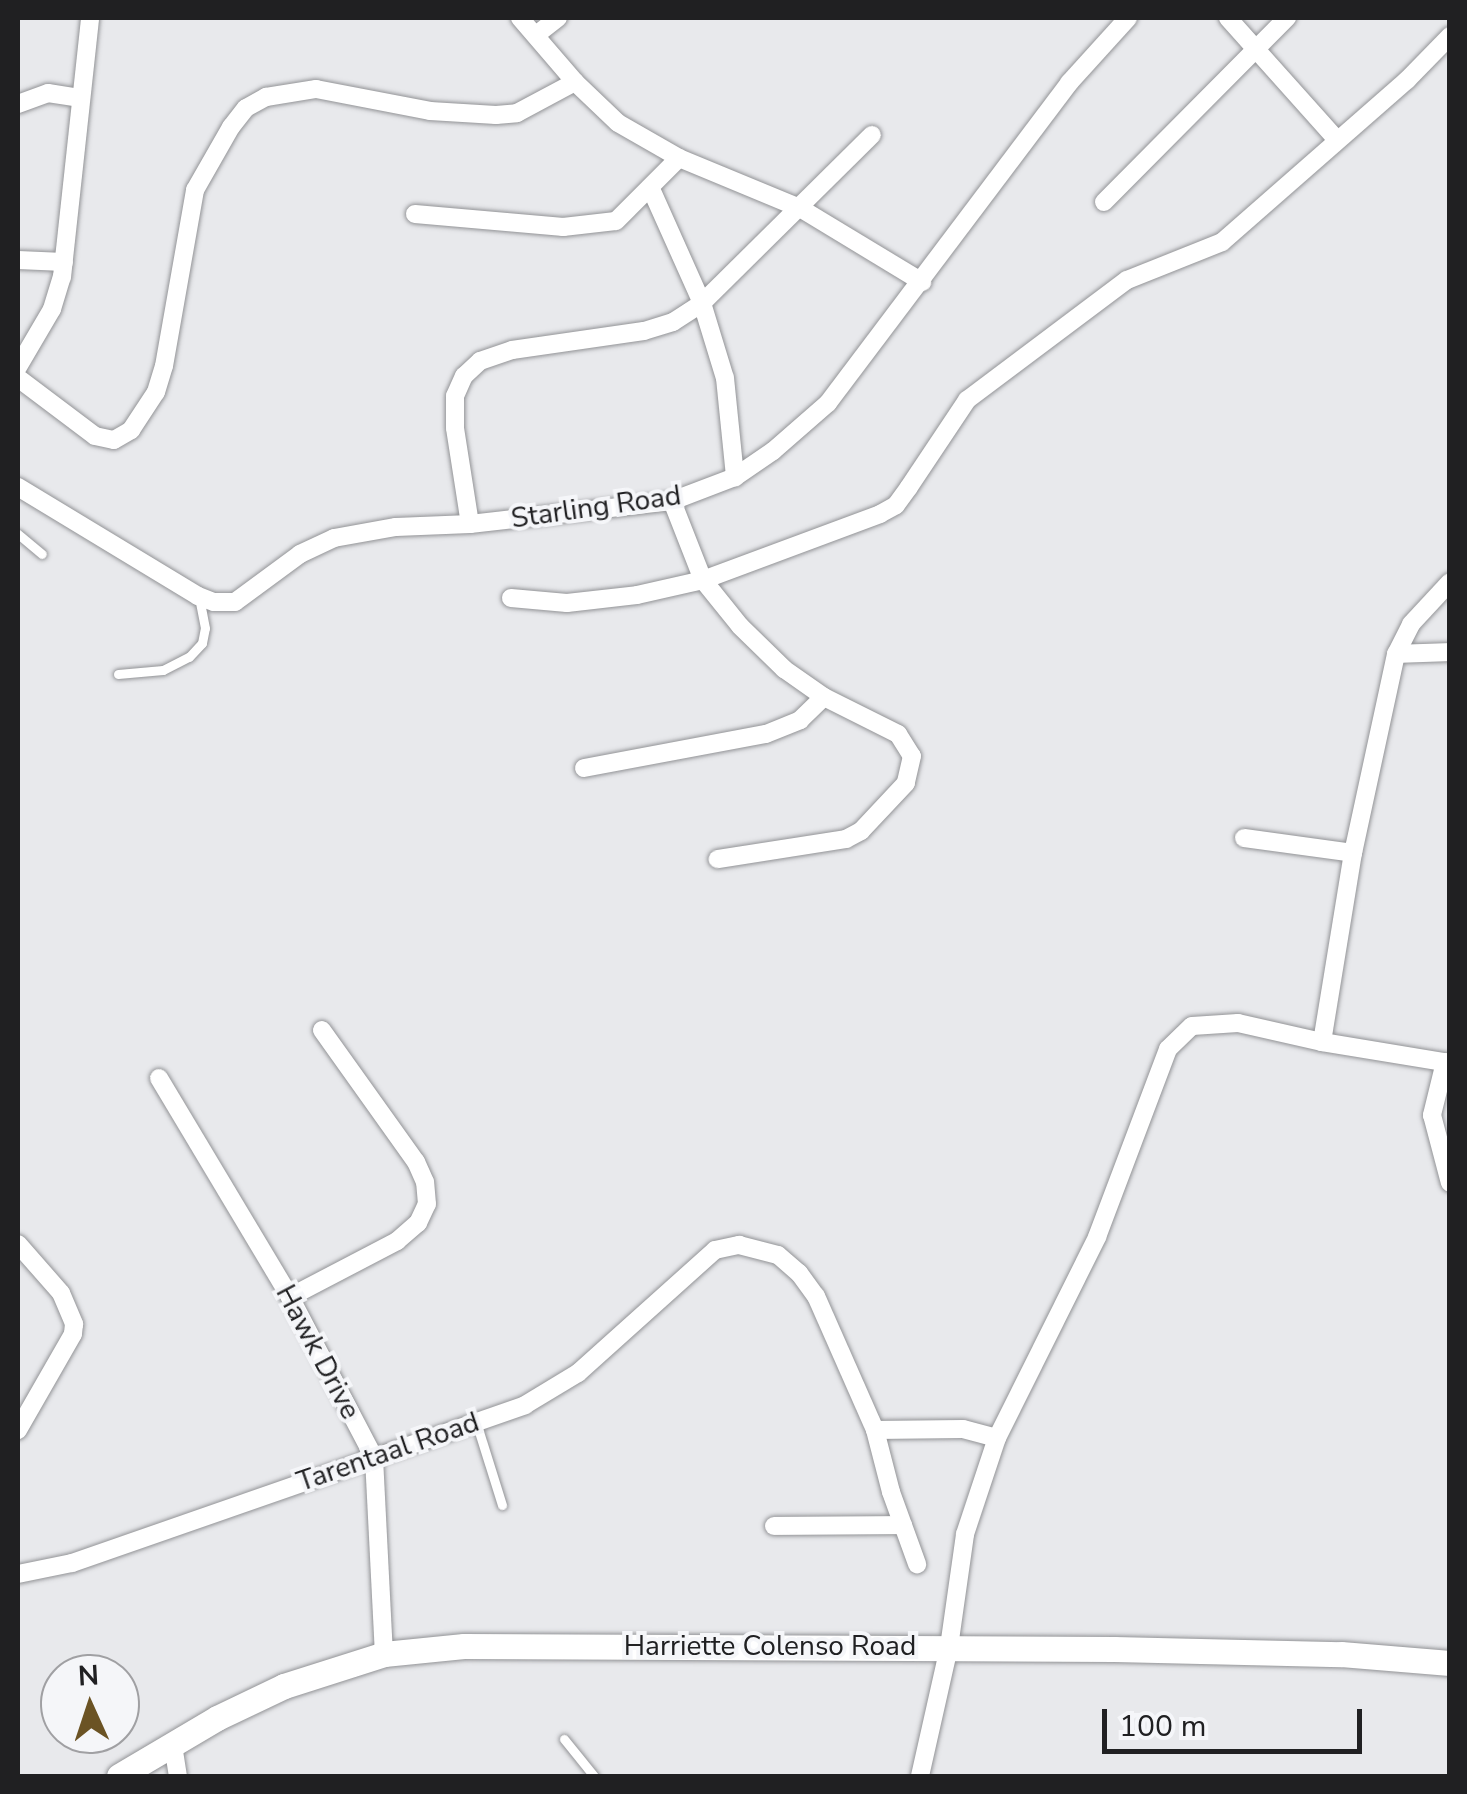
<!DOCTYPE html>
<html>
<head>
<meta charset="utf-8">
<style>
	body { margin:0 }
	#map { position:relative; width:1467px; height:1794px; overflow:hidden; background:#e8e9ec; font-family:"Nunito Sans",sans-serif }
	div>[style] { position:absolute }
	.roads { filter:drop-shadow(0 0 2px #929396) drop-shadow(0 0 2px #929396) }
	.lane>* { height:9px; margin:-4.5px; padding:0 4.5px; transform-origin:4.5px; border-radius:4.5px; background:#fff }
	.street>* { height:18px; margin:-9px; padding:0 9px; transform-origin:9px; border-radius:9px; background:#fff }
	.secondary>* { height:25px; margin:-12.5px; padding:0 12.5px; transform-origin:12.5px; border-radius:12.5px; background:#fff }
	span { translate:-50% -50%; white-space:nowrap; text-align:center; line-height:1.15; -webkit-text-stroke:8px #f5f6f9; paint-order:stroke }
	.street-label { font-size:28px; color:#202022 }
	.frame { position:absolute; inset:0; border:20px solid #202022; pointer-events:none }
	.north { position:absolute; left:40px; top:1654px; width:100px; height:100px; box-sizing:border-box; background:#f5f6f9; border:2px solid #a0a0a3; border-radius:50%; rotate:357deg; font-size:28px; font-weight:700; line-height:40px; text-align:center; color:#202022 }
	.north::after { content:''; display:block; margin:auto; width:35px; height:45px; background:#6b5324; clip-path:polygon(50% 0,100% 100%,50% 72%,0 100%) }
	.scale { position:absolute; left:1102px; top:1709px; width:260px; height:45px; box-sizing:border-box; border:5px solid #202022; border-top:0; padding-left:12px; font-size:30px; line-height:35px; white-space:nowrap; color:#202022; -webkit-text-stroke:8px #f5f6f9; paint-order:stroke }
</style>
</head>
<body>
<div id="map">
	<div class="roads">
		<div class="lane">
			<i style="left:18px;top:534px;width:31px;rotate:40deg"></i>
			<i style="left:118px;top:674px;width:45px;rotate:-5.1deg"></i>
			<i style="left:163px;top:670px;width:29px;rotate:-27deg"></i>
			<i style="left:189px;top:657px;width:19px;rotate:-47deg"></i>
			<i style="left:202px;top:643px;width:15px;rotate:-79deg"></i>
			<i style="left:205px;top:628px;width:31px;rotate:-101deg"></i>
			<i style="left:476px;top:1422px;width:87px;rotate:72.6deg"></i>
			<i style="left:564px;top:1739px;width:48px;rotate:51deg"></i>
		</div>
		<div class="street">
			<i style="left:520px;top:18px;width:84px;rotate:49.3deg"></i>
			<i style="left:575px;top:82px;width:59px;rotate:43.6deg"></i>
			<i style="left:618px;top:123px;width:70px;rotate:29.8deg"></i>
			<i style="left:679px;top:158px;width:131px;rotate:22.5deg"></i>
			<i style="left:800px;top:208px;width:143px;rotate:31.2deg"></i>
			<i style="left:1228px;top:18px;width:164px;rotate:48.2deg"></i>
			<i style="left:536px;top:35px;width:28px;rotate:-38deg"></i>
			<i style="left:18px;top:104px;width:32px;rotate:-20deg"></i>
			<i style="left:48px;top:93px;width:30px;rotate:9deg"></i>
			<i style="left:651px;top:189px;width:125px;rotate:65.9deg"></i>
			<i style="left:702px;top:303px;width:78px;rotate:73deg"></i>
			<i style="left:725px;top:378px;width:100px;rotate:84.2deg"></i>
			<i style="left:1104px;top:202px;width:260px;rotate:-45.2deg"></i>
			<i style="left:415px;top:214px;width:149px;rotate:5deg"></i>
			<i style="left:563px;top:227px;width:53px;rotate:-6.5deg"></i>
			<i style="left:616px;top:221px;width:89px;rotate:-45deg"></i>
			<i style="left:18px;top:260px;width:46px;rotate:2.5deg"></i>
			<i style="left:18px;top:367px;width:67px;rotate:-59.6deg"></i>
			<i style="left:52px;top:309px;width:34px;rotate:-73deg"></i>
			<i style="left:62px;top:277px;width:261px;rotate:-83.8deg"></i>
			<i style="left:18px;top:378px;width:96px;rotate:37deg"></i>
			<i style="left:95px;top:436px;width:19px;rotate:12deg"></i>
			<i style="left:114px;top:440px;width:20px;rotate:-30deg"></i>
			<i style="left:131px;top:430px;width:45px;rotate:-56.7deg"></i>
			<i style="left:156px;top:392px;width:27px;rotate:-73deg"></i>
			<i style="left:164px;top:366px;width:179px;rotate:-80deg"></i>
			<i style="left:195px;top:190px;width:73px;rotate:-60.3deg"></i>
			<i style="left:231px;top:127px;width:24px;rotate:-52deg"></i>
			<i style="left:246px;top:108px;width:23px;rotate:-29deg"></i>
			<i style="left:266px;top:97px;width:51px;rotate:-9.1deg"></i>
			<i style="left:316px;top:89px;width:116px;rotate:10.9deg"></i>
			<i style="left:430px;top:111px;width:66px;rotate:3.5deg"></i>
			<i style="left:496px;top:115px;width:21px;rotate:-5deg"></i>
			<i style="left:517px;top:113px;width:66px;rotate:-28.1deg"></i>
			<i style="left:18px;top:487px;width:210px;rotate:31.2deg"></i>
			<i style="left:198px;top:596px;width:17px;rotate:21deg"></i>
			<i style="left:214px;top:602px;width:21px"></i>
			<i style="left:235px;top:602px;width:81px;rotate:-36.4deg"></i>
			<i style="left:300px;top:554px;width:38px;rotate:-25deg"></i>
			<i style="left:334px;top:538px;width:63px;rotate:-10.1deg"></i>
			<i style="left:396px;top:527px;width:74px;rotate:-2.3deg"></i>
			<i style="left:470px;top:524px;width:203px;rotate:-6.5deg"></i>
			<i style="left:672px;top:501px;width:67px;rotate:-20.9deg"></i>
			<i style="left:735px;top:477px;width:46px;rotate:-34.4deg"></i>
			<i style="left:773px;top:451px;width:73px;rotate:-41.1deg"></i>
			<i style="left:828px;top:403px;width:401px;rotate:-53deg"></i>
			<i style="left:1069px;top:83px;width:88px;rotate:-47.8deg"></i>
			<i style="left:672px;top:501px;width:85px;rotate:68.6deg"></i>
			<i style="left:703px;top:580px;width:59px;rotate:51.2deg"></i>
			<i style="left:740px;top:626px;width:62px;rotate:44.3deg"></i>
			<i style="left:784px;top:669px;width:49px;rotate:35deg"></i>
			<i style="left:824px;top:697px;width:83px;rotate:26.6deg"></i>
			<i style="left:898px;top:734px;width:26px;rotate:58deg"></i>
			<i style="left:912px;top:756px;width:28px;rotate:103deg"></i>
			<i style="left:906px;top:783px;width:66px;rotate:133.2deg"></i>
			<i style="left:861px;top:831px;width:17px;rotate:152deg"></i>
			<i style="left:846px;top:839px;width:130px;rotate:171.1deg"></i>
			<i style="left:470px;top:524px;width:97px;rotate:-98.9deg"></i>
			<i style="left:455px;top:428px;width:32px;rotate:-90deg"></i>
			<i style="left:455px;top:396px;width:22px;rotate:-66deg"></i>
			<i style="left:464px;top:376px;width:22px;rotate:-43deg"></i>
			<i style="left:480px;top:361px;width:34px;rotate:-19deg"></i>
			<i style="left:512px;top:350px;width:133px;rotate:-8.2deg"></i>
			<i style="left:644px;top:331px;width:30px;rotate:-17deg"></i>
			<i style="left:673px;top:322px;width:35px;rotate:-33deg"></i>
			<i style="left:702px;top:303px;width:239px;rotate:-44.7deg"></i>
			<i style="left:511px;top:598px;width:56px;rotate:5.1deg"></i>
			<i style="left:567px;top:603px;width:70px;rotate:-6.5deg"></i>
			<i style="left:637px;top:595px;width:68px;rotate:-12.8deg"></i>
			<i style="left:703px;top:580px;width:189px;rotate:-20.4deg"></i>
			<i style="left:880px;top:514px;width:18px;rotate:-29deg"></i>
			<i style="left:896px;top:505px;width:22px;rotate:-54deg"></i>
			<i style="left:909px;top:487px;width:105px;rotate:-56.3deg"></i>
			<i style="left:967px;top:400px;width:200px;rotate:-36.9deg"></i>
			<i style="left:1127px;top:280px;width:102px;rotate:-21.8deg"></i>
			<i style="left:1222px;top:242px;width:246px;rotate:-41.2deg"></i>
			<i style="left:1407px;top:80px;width:62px;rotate:-45.7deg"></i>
			<i style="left:1396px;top:654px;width:54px;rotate:-2.1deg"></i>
			<i style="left:584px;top:768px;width:185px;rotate:-10.6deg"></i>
			<i style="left:766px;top:734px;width:37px;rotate:-22deg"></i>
			<i style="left:800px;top:720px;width:33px;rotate:-44deg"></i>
			<i style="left:1244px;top:838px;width:110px;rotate:7.8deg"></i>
			<i style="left:1322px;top:1042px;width:192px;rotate:-80.7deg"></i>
			<i style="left:1353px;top:853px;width:204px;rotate:-77.8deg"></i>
			<i style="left:1396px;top:654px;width:34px;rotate:-63deg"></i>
			<i style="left:1411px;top:624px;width:57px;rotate:-47.1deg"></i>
			<i style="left:1445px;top:1062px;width:55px;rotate:103.8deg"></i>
			<i style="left:1432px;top:1115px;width:70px;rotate:75.2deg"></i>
			<i style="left:159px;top:1078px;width:255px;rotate:59.1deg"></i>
			<i style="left:290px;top:1297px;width:182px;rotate:62.4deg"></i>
			<i style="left:374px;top:1458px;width:196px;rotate:87.1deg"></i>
			<i style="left:18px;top:1244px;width:65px;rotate:48.7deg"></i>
			<i style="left:61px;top:1293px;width:34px;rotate:67deg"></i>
			<i style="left:74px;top:1324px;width:10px;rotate:96deg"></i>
			<i style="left:73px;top:1334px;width:111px;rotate:119.8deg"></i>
			<i style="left:290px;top:1297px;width:121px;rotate:-27.6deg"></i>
			<i style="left:397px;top:1241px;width:28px;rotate:-41deg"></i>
			<i style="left:418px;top:1223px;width:21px;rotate:-65deg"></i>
			<i style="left:427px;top:1204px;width:22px;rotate:-95deg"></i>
			<i style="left:425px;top:1182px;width:22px;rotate:-114deg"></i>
			<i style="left:416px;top:1162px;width:162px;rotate:-125.5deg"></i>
			<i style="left:875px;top:1430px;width:64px;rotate:75.5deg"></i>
			<i style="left:891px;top:1492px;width:77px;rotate:70.1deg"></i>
			<i style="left:774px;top:1526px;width:129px;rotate:-0.4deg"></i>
			<i style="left:18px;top:1574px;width:55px;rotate:-11.5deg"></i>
			<i style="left:72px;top:1563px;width:480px;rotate:-19.2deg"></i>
			<i style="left:525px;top:1405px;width:62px;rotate:-31.1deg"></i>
			<i style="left:578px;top:1373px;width:184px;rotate:-41.9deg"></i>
			<i style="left:715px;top:1250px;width:25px;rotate:-12deg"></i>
			<i style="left:739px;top:1245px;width:40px;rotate:14.4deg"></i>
			<i style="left:778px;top:1255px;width:28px;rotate:41deg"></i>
			<i style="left:799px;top:1273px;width:29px;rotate:54deg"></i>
			<i style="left:816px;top:1296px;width:146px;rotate:66.2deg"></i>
			<i style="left:875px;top:1430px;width:88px;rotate:-0.7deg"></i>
			<i style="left:963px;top:1429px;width:35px;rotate:15deg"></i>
			<i style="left:173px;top:1745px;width:31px;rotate:81deg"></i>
			<i style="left:920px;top:1776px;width:132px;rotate:-77.3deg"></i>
			<i style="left:949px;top:1647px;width:114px;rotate:-81.9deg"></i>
			<i style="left:965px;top:1534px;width:101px;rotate:-71.6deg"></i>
			<i style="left:997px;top:1438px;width:225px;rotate:-63.5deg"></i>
			<i style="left:1097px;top:1237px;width:201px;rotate:-69.3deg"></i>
			<i style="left:1168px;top:1049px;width:33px;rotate:-44deg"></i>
			<i style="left:1192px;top:1026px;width:46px;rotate:-3.7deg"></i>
			<i style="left:1238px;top:1023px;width:86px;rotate:12.7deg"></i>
			<i style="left:1322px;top:1042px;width:130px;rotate:9.3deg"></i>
		</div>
		<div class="secondary">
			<i style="left:119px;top:1776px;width:114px;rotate:-30.6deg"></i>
			<i style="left:217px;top:1718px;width:74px;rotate:-25.5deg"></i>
			<i style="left:284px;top:1686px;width:105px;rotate:-17.7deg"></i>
			<i style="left:384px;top:1654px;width:80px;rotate:-5.7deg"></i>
			<i style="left:464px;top:1646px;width:650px;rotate:0.26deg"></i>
			<i style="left:1114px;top:1649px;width:227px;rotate:1.3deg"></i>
			<i style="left:1341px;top:1654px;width:109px;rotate:4.7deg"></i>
		</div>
	</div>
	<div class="street-label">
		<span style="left:596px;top:507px;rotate:-8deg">Starling Road</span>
		<span style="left:318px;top:1352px;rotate:62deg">Hawk Drive</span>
		<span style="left:388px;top:1452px;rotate:-19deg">Tarentaal Road</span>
		<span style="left:770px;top:1646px">Harriette Colenso Road</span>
	</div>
	<div class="frame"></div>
	<div class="north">N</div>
	<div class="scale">100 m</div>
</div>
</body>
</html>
